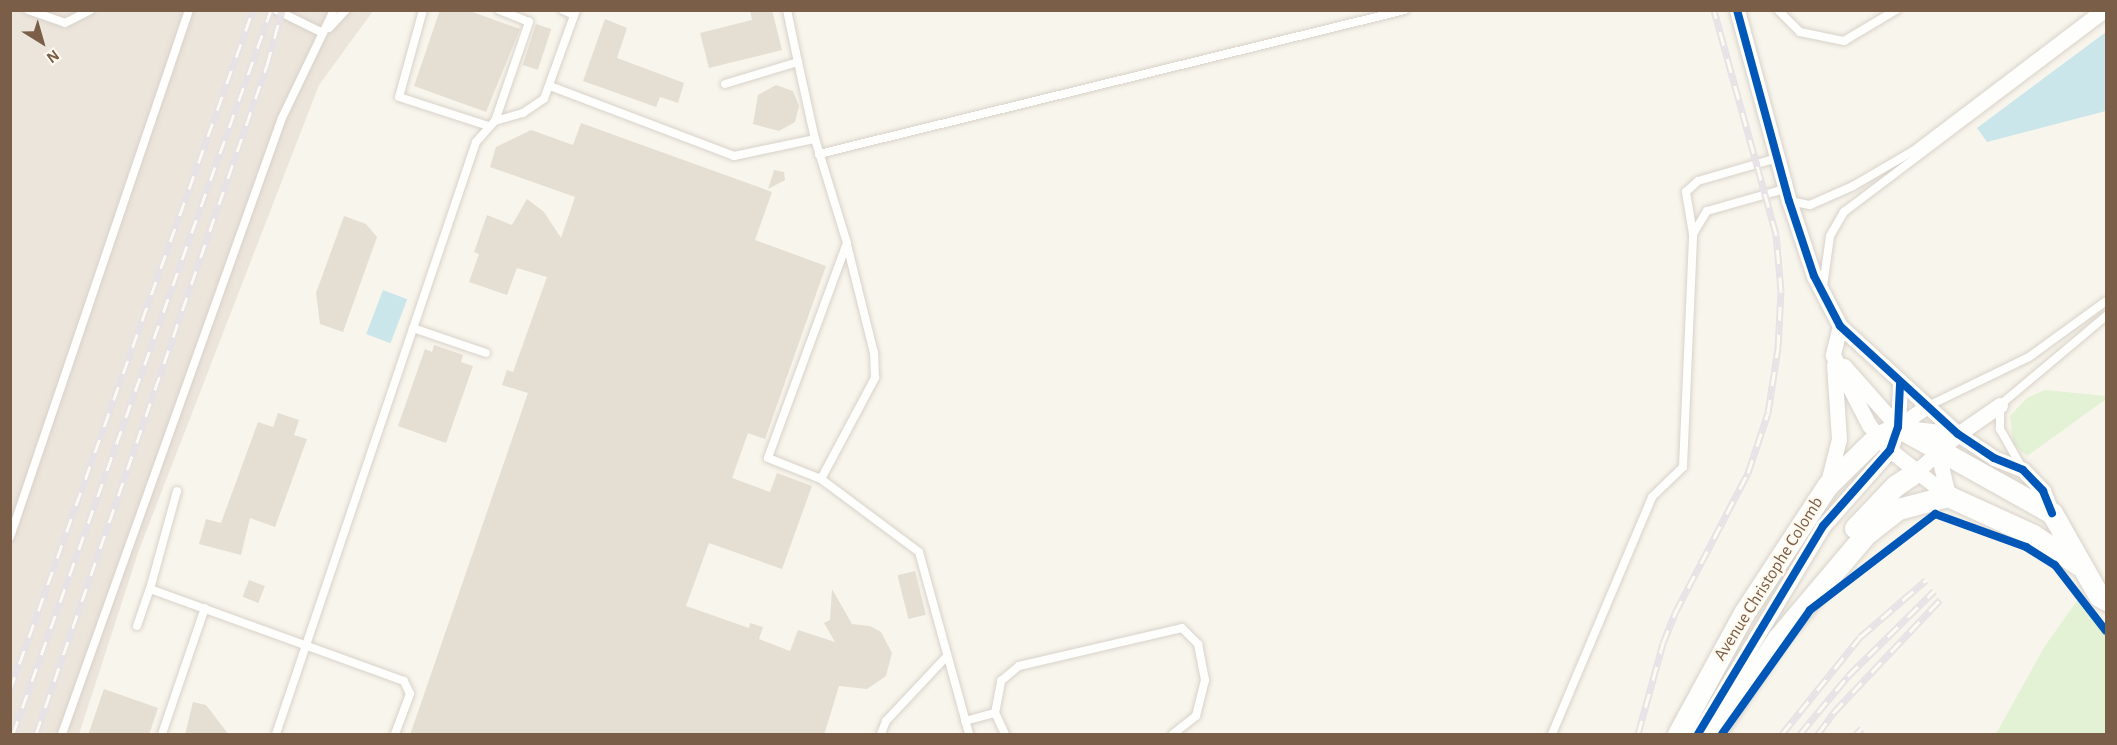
<!DOCTYPE html>
<html>
<head>
<meta charset="utf-8">
<style>
	body { margin:0 }
	#map { position:relative; width:2117px; height:745px; overflow:hidden; background:#f8f5ec; font-family:"Alegreya Sans",sans-serif }
	div>[style] { position:absolute }
	.industrial>* { inset:0; background:#ece5dc }
	.green>* { inset:0; background:#e3f1d5 }
	.water>* { inset:0; background:#cbe6eb; transform-origin:0 0 }
	.building>* { inset:0; background:#e5ded3; transform-origin:0 0 }
	.roads { filter:drop-shadow(0 0 2px #d8d2ca) drop-shadow(0 0 2px #d8d2ca) }
	.service>* { height:8px; margin:-4px; padding:0 4px; transform-origin:4px; border-radius:4px; background:#fefefc }
	.minor>* { height:15px; margin:-7.5px; padding:0 7.5px; transform-origin:7.5px; border-radius:7.5px; background:#fefefc }
	.secondary>* { height:21px; margin:-10.5px; padding:0 10.5px; transform-origin:10.5px; border-radius:10.5px; background:#fefefc }
	.rail>* { height:7px; margin-top:-3.5px; transform-origin:0; background:repeating-linear-gradient(90deg,#fffaef 0 14px,#e6e2e6 0 28px); box-sizing:border-box; border-block:2px solid #e6e2e6 }
	.cycleway>* { height:8px; margin:-4px; padding:0 4px; transform-origin:4px; border-radius:4px; background:#0057b8 }
	span { translate:-50% -50%; white-space:nowrap; text-align:center; line-height:1.15; -webkit-text-stroke:4.5px #fffaef; paint-order:stroke }
	.street-label { font-size:18px; color:#7b5e48 }
	.frame { position:absolute; inset:0; border:12px solid #7b5e48; pointer-events:none }
	.north { position:absolute; left:12px; top:12px; width:60px; height:60px; -webkit-text-stroke:4px #fffaef; paint-order:stroke; rotate:143deg; font-size:16px; font-weight:700; line-height:24px; text-align:center; color:#7b5e48 }
	.north::after { content:''; display:block; margin:auto; width:21px; height:27px; background:#7b5e48; clip-path:polygon(50% 0,100% 100%,50% 72%,0 100%) }
</style>
</head>
<body>
<div id="map">
	<div class="industrial">
		<i style="clip-path:polygon(10px 11px,373px 11px,319px 85px,139px 550px,79px 734px,11px 734px)"></i>
	</div>
	<div class="green">
		<i style="clip-path:polygon(2045px 390px,2106px 396px,2106px 399px,2027px 456px,2013px 444px,2010px 416px,2027px 398px)"></i>
		<i style="clip-path:polygon(2079px 598px,2106px 634px,2106px 734px,1996px 734px,2045px 646px)"></i>
	</div>
	<div class="water">
		<i style="clip-path:polygon(2106px 32px,2106px 111px,1987px 142px,1977px 128px)"></i>
		<i style="left:383px;top:290px;width:26px;height:47px;rotate:21deg"></i>
	</div>
	<div class="building">
		<i style="clip-path:polygon(440px 10px,467px 10px,520px 29px,486px 112px,414px 86px)"></i>
		<i style="clip-path:polygon(750px 10px,772px 10px,782px 50px,709px 68px,700px 33px,752px 20px)"></i>
		<i style="clip-path:polygon(605px 19px,627px 28px,617px 58px,684px 83px,678px 103px,660px 97px,656px 107px,583px 81px)"></i>
		<i style="left:536px;top:24px;width:16px;height:43px;rotate:18deg"></i>
		<i style="clip-path:polygon(776px 85px,793px 91px,799px 106px,795px 122px,779px 131px,753px 124px,758px 95px)"></i>
		<i style="clip-path:polygon(581px 123px,772px 192px,755px 240px,826px 266px,765px 439px,748px 433px,732px 478px,770px 492px,777px 473px,812px 486px,782px 569px,709px 543px,686px 606px,749px 628px,750px 623px,763px 627px,759px 639px,790px 651px,798px 630px,835px 642px,824px 623px,830px 620px,832px 589px,852px 624px,870px 626px,881px 632px,892px 653px,886px 676px,867px 689px,839px 686px,824px 735px,410px 735px,528px 393px,502px 385px,507px 370px,513px 372px,547px 277px,517px 268px,507px 295px,469px 282px,479px 254px,474px 252px,487px 215px,512px 225px,527px 199px,544px 212px,561px 238px,575px 197px,490px 167px,496px 147px,531px 130px,573px 145px)"></i>
		<i style="clip-path:polygon(774px 170px,784px 172px,785px 180px,768px 189px)"></i>
		<i style="clip-path:polygon(344px 216px,366px 224px,377px 237px,343px 332px,320px 324px,316px 293px)"></i>
		<i style="clip-path:polygon(434px 345px,463px 355px,461px 362px,473px 366px,446px 443px,398px 426px,425px 349px,432px 352px)"></i>
		<i style="clip-path:polygon(278px 413px,299px 420px,294px 435px,307px 439px,275px 527px,250px 518px,241px 555px,199px 544px,206px 519px,221px 523px,258px 422px,273px 427px)"></i>
		<i style="left:915px;top:571px;width:45px;height:18px;rotate:76deg"></i>
		<i style="left:249px;top:580px;width:17px;height:18px;rotate:21deg"></i>
		<i style="clip-path:polygon(104px 689px,158px 708px,149px 735px,88px 735px)"></i>
		<i style="clip-path:polygon(193px 702px,206px 705px,229px 735px,185px 735px)"></i>
	</div>
	<div class="roads">
		<div class="service">
			<i style="left:28px;top:10px;width:39px;rotate:19deg"></i>
			<i style="left:65px;top:23px;width:29px;rotate:-27deg"></i>
			<i style="left:276px;top:10px;width:52px;rotate:26.1deg"></i>
			<i style="left:423px;top:10px;width:90px;rotate:105.4deg"></i>
			<i style="left:399px;top:97px;width:94px;rotate:18deg"></i>
			<i style="left:563px;top:10px;width:12px;rotate:24deg"></i>
			<i style="left:787px;top:10px;width:53px;rotate:78.1deg"></i>
			<i style="left:1778px;top:10px;width:31px;rotate:45deg"></i>
			<i style="left:1800px;top:32px;width:45px;rotate:11.6deg"></i>
			<i style="left:1844px;top:41px;width:61px;rotate:-30.8deg"></i>
			<i style="left:329px;top:28px;width:25px;rotate:-47deg"></i>
			<i style="left:725px;top:84px;width:76px;rotate:-16.8deg"></i>
			<i style="left:798px;top:62px;width:79px;rotate:77.6deg"></i>
			<i style="left:550px;top:86px;width:197px;rotate:20.8deg"></i>
			<i style="left:734px;top:156px;width:83px;rotate:-11.9deg"></i>
			<i style="left:815px;top:139px;width:109px;rotate:72.9deg"></i>
			<i style="left:847px;top:243px;width:229px;rotate:110.2deg"></i>
			<i style="left:768px;top:458px;width:57px;rotate:21.6deg"></i>
			<i style="left:821px;top:479px;width:122px;rotate:36.7deg"></i>
			<i style="left:919px;top:552px;width:189px;rotate:74.6deg"></i>
			<i style="left:495px;top:121px;width:105px;rotate:-71deg"></i>
			<i style="left:529px;top:22px;width:32px;rotate:-158deg"></i>
			<i style="left:819px;top:154px;width:603px;rotate:-13.81deg"></i>
			<i style="left:1789px;top:201px;width:21px;rotate:11deg"></i>
			<i style="left:1810px;top:205px;width:47px;rotate:-23.8deg"></i>
			<i style="left:1853px;top:186px;width:69px;rotate:-30.3deg"></i>
			<i style="left:1913px;top:151px;width:233px;rotate:-37.2deg"></i>
			<i style="left:1693px;top:234px;width:43px;rotate:-99.5deg"></i>
			<i style="left:1686px;top:192px;width:16px;rotate:-43deg"></i>
			<i style="left:1698px;top:181px;width:82px;rotate:-16.2deg"></i>
			<i style="left:1823px;top:286px;width:50px;rotate:-82deg"></i>
			<i style="left:1830px;top:236px;width:28px;rotate:-60deg"></i>
			<i style="left:1844px;top:212px;width:328px;rotate:-37.1deg"></i>
			<i style="left:413px;top:328px;width:77px;rotate:18.9deg"></i>
			<i style="left:1928px;top:406px;width:112px;rotate:-25.9deg"></i>
			<i style="left:2029px;top:357px;width:95px;rotate:-36deg"></i>
			<i style="left:2021px;top:466px;width:43px;rotate:-119.6deg"></i>
			<i style="left:2000px;top:429px;width:24px;rotate:-90deg"></i>
			<i style="left:2000px;top:405px;width:138px;rotate:-40deg"></i>
			<i style="left:821px;top:479px;width:115px;rotate:-61.9deg"></i>
			<i style="left:875px;top:378px;width:25px;rotate:-92deg"></i>
			<i style="left:874px;top:353px;width:111px;rotate:-104deg"></i>
			<i style="left:177px;top:491px;width:102px;rotate:105.4deg"></i>
			<i style="left:150px;top:589px;width:270px;rotate:19.9deg"></i>
			<i style="left:404px;top:681px;width:14px;rotate:65deg"></i>
			<i style="left:410px;top:694px;width:43px;rotate:110.6deg"></i>
			<i style="left:10px;top:537px;width:557px;rotate:-71.24deg"></i>
			<i style="left:137px;top:626px;width:39px;rotate:-71deg"></i>
			<i style="left:965px;top:721px;width:31px;rotate:-15deg"></i>
			<i style="left:62px;top:734px;width:654px;rotate:-70.35deg"></i>
			<i style="left:282px;top:118px;width:120px;rotate:-64.3deg"></i>
			<i style="left:162px;top:734px;width:133px;rotate:-71.2deg"></i>
			<i style="left:276px;top:734px;width:625px;rotate:-71.33deg"></i>
			<i style="left:476px;top:142px;width:28px;rotate:-48deg"></i>
			<i style="left:495px;top:121px;width:29px;rotate:-16deg"></i>
			<i style="left:523px;top:113px;width:25px;rotate:-34deg"></i>
			<i style="left:544px;top:99px;width:95px;rotate:-70.2deg"></i>
			<i style="left:881px;top:734px;width:14px;rotate:-69deg"></i>
			<i style="left:886px;top:721px;width:89px;rotate:-46.8deg"></i>
			<i style="left:1005px;top:734px;width:23px;rotate:-115deg"></i>
			<i style="left:995px;top:713px;width:33px;rotate:-79deg"></i>
			<i style="left:1001px;top:681px;width:23px;rotate:-40deg"></i>
			<i style="left:1019px;top:666px;width:167px;rotate:-13.1deg"></i>
			<i style="left:1182px;top:628px;width:23px;rotate:45deg"></i>
			<i style="left:1198px;top:644px;width:37px;rotate:79deg"></i>
			<i style="left:1205px;top:680px;width:37px;rotate:104deg"></i>
			<i style="left:1196px;top:716px;width:29px;rotate:142deg"></i>
			<i style="left:1552px;top:734px;width:257px;rotate:-67.1deg"></i>
			<i style="left:1652px;top:497px;width:43px;rotate:-44.1deg"></i>
			<i style="left:1683px;top:467px;width:233px;rotate:-87.5deg"></i>
			<i style="left:1693px;top:234px;width:27px;rotate:-59deg"></i>
			<i style="left:1707px;top:211px;width:81px;rotate:-15.8deg"></i>
		</div>
		<div class="minor">
			<i style="left:1737px;top:10px;width:198px;rotate:74.8deg"></i>
			<i style="left:1789px;top:201px;width:79px;rotate:71.6deg"></i>
			<i style="left:1814px;top:276px;width:56px;rotate:62.5deg"></i>
			<i style="left:1840px;top:326px;width:160px;rotate:42.5deg"></i>
			<i style="left:1958px;top:434px;width:43px;rotate:33.7deg"></i>
			<i style="left:1994px;top:458px;width:31px;rotate:22deg"></i>
			<i style="left:2023px;top:470px;width:29px;rotate:46deg"></i>
			<i style="left:2043px;top:491px;width:24px;rotate:68deg"></i>
			<i style="left:1840px;top:326px;width:30px;rotate:104deg"></i>
			<i style="left:1833px;top:355px;width:79px;rotate:62.8deg"></i>
			<i style="left:1869px;top:425px;width:33px;rotate:50deg"></i>
			<i style="left:1890px;top:450px;width:74px;rotate:38.4deg"></i>
			<i style="left:1844px;top:366px;width:81px;rotate:48.5deg"></i>
			<i style="left:1898px;top:427px;width:60px;rotate:6.7deg"></i>
			<i style="left:1898px;top:427px;width:34px;rotate:-36deg"></i>
			<i style="left:1938px;top:452px;width:45px;rotate:77.2deg"></i>
			<i style="left:1917px;top:471px;width:55px;rotate:-42.1deg"></i>
			<i style="left:1958px;top:434px;width:51px;rotate:-34.6deg"></i>
			<i style="left:1827px;top:486px;width:49px;rotate:-75.7deg"></i>
			<i style="left:1839px;top:439px;width:75px;rotate:-93.8deg"></i>
			<i style="left:1698px;top:734px;width:243px;rotate:-59deg"></i>
			<i style="left:1823px;top:526px;width:101px;rotate:-48.6deg"></i>
			<i style="left:1890px;top:450px;width:24px;rotate:-71deg"></i>
			<i style="left:1898px;top:427px;width:43px;rotate:-87.3deg"></i>
		</div>
		<div class="secondary">
			<i style="left:1855px;top:528px;width:58px;rotate:-46.4deg"></i>
			<i style="left:1895px;top:486px;width:27px;rotate:-34deg"></i>
			<i style="left:1678px;top:734px;width:138px;rotate:-61.4deg"></i>
			<i style="left:1744px;top:613px;width:152px;rotate:-56.8deg"></i>
			<i style="left:1827px;top:486px;width:70px;rotate:-44.4deg"></i>
			<i style="left:1877px;top:437px;width:23px;rotate:-25deg"></i>
			<i style="left:1898px;top:427px;width:176px;rotate:29.2deg"></i>
			<i style="left:2052px;top:513px;width:95px;rotate:60.5deg"></i>
			<i style="left:2099px;top:596px;width:8px;rotate:30deg"></i>
			<i style="left:1714px;top:734px;width:115px;rotate:-56.3deg"></i>
			<i style="left:1778px;top:638px;width:135px;rotate:-49.8deg"></i>
			<i style="left:1865px;top:535px;width:42px;rotate:-38.2deg"></i>
			<i style="left:1898px;top:509px;width:52px;rotate:-14.6deg"></i>
			<i style="left:1948px;top:496px;width:94px;rotate:24.6deg"></i>
			<i style="left:2033px;top:535px;width:55px;rotate:33.1deg"></i>
		</div>
	</div>
	<div class="rail">
		<i style="left:10px;top:690px;width:722px;rotate:-70.34deg"></i>
		<i style="left:13px;top:734px;width:769px;rotate:-70.39deg"></i>
		<i style="left:36px;top:734px;width:708px;rotate:-70.95deg"></i>
		<i style="left:267px;top:65px;width:57px;rotate:-74.7deg"></i>
		<i style="left:1638px;top:734px;width:94px;rotate:-74.6deg"></i>
		<i style="left:1663px;top:643px;width:32px;rotate:-68deg"></i>
		<i style="left:1675px;top:613px;width:158px;rotate:-62.5deg"></i>
		<i style="left:1748px;top:473px;width:63px;rotate:-71.6deg"></i>
		<i style="left:1768px;top:413px;width:66px;rotate:-81.3deg"></i>
		<i style="left:1778px;top:348px;width:57px;rotate:-87deg"></i>
		<i style="left:1781px;top:291px;width:57px;rotate:-95deg"></i>
		<i style="left:1776px;top:234px;width:232px;rotate:-105.5deg"></i>
		<i style="left:1782px;top:734px;width:124px;rotate:-51.2deg"></i>
		<i style="left:1860px;top:637px;width:87px;rotate:-40.8deg"></i>
		<i style="left:1800px;top:734px;width:75px;rotate:-50.4deg"></i>
		<i style="left:1848px;top:676px;width:121px;rotate:-44.7deg"></i>
		<i style="left:1818px;top:734px;width:26px;rotate:-54deg"></i>
		<i style="left:1833px;top:713px;width:156px;rotate:-46.6deg"></i>
		<i style="left:1856px;top:734px;width:8px;rotate:-45deg"></i>
	</div>
	<div class="cycleway">
		<i style="left:1737px;top:10px;width:198px;rotate:74.8deg"></i>
		<i style="left:1789px;top:201px;width:79px;rotate:71.6deg"></i>
		<i style="left:1814px;top:276px;width:56px;rotate:62.5deg"></i>
		<i style="left:1840px;top:326px;width:160px;rotate:42.5deg"></i>
		<i style="left:1958px;top:434px;width:43px;rotate:33.7deg"></i>
		<i style="left:1994px;top:458px;width:31px;rotate:22deg"></i>
		<i style="left:2023px;top:470px;width:29px;rotate:46deg"></i>
		<i style="left:2043px;top:491px;width:24px;rotate:68deg"></i>
		<i style="left:1698px;top:734px;width:243px;rotate:-59deg"></i>
		<i style="left:1823px;top:526px;width:101px;rotate:-48.6deg"></i>
		<i style="left:1890px;top:450px;width:24px;rotate:-71deg"></i>
		<i style="left:1898px;top:427px;width:43px;rotate:-87.3deg"></i>
		<i style="left:1722px;top:734px;width:152px;rotate:-54.6deg"></i>
		<i style="left:1810px;top:610px;width:158px;rotate:-37.5deg"></i>
		<i style="left:1935px;top:514px;width:97px;rotate:19.9deg"></i>
		<i style="left:2026px;top:547px;width:34px;rotate:32deg"></i>
		<i style="left:2055px;top:565px;width:83px;rotate:52.3deg"></i>
	</div>
	<div class="street-label">
		<span style="left:1769px;top:579px;rotate:-58deg">Avenue Christophe Colomb</span>
	</div>
	<div class="frame"></div>
	<div class="north">N</div>
</div>
</body>
</html>
